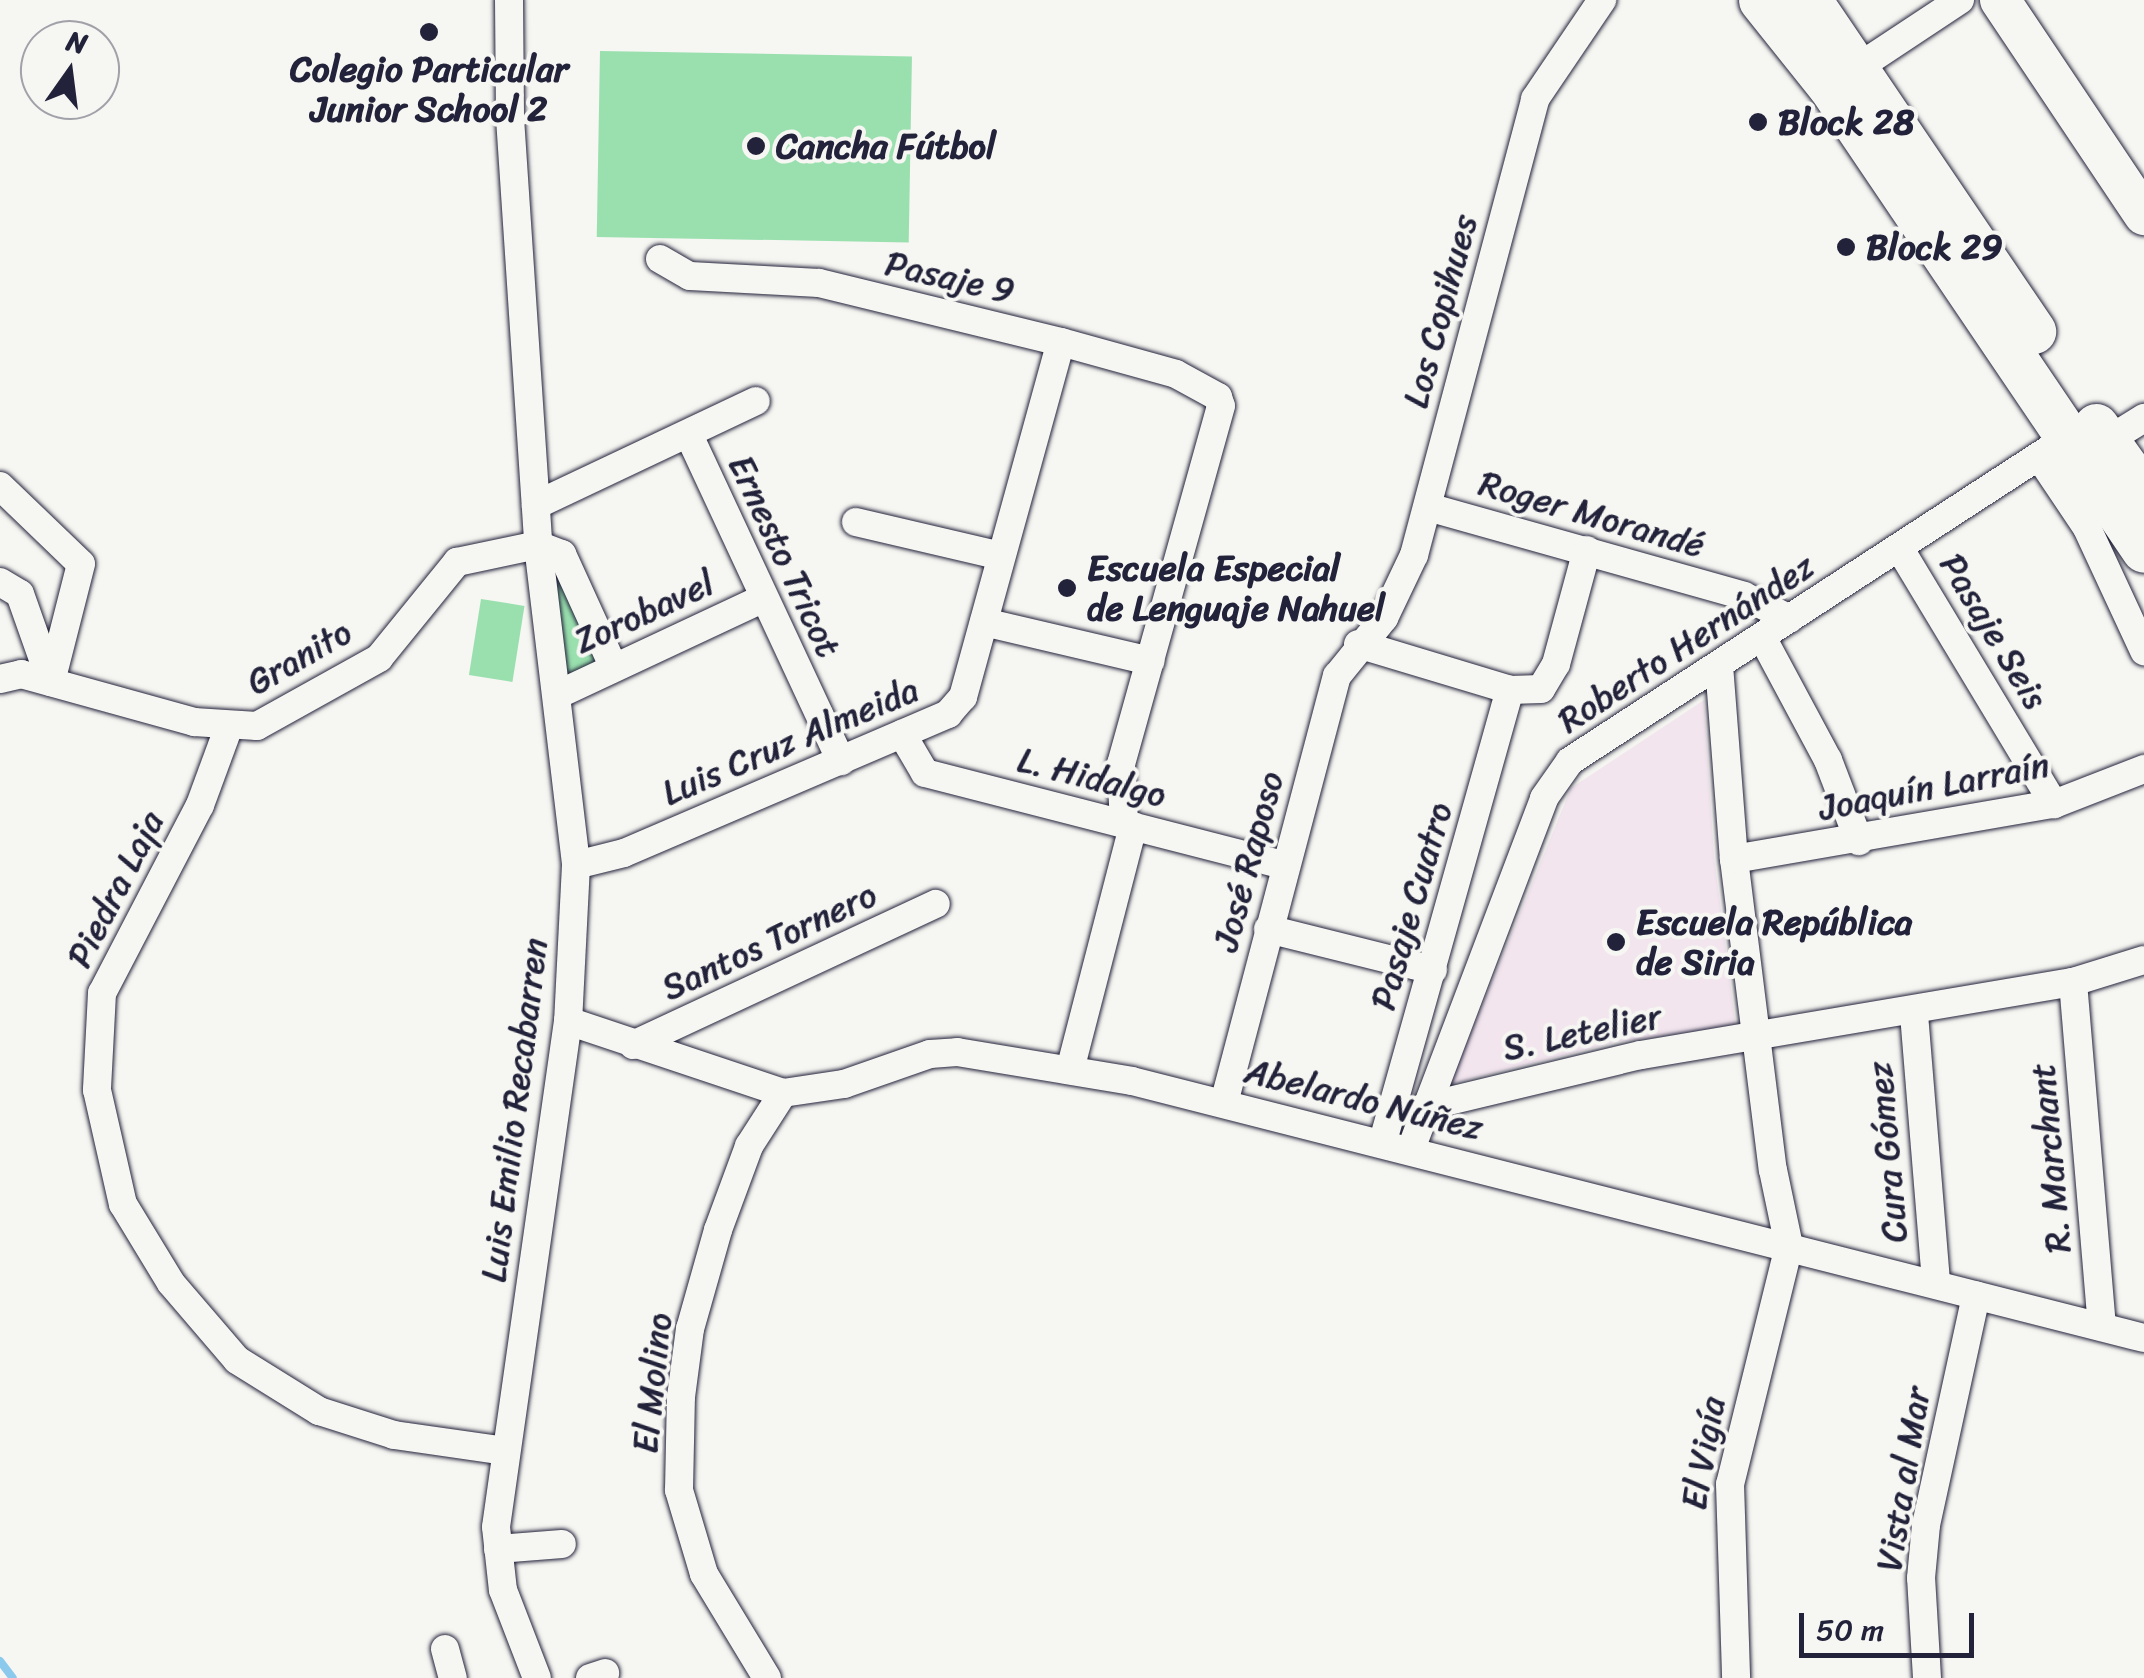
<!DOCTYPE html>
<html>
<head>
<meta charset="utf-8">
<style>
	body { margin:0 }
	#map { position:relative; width:2144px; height:1678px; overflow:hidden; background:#f6f6f2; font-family:Sriracha,sans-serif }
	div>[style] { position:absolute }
	.built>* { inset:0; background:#f2e5ee }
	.green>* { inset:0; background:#99e0ae; transform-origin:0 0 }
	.stream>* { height:8px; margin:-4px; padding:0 4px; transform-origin:4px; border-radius:4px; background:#8bcaec }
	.roads { filter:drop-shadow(0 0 2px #22223b) drop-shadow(0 0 2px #22223b) }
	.street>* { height:28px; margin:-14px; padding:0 14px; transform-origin:14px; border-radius:14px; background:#f6f6f2 }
	.secondary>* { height:40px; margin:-20px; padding:0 20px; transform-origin:20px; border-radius:20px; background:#f6f6f2 }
	.primary>* { height:45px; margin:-22.5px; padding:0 22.5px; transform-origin:22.5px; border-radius:22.5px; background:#f6f6f2 }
	.dots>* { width:28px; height:28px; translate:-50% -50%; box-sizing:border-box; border:5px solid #f6f6f2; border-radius:50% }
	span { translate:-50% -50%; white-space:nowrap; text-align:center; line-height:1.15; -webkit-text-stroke:8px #f6f6f2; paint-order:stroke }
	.poi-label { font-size:35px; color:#22223b; font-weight:700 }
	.left { translate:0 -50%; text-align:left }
	.street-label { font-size:35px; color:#22223b }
	.north { position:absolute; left:20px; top:20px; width:100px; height:100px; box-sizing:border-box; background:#f6f6f2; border:2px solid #a1a1a9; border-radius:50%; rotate:14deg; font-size:28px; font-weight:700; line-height:40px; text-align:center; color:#22223b }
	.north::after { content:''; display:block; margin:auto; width:35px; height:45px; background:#22223b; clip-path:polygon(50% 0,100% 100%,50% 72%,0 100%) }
	.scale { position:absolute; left:1799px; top:1613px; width:175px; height:45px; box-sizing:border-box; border:5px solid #22223b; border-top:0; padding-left:12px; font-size:30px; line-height:35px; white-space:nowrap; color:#22223b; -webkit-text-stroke:8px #f6f6f2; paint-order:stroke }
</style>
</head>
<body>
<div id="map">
	<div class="built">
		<i style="clip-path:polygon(1704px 700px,1714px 856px,1736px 1027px,1617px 1042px,1450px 1084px,1571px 788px)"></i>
	</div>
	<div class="green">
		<i style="left:600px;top:51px;width:312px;height:186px;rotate:1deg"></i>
		<i style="clip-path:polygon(546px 558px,561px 562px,603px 663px,567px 680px)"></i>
		<i style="left:481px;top:599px;width:44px;height:77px;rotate:9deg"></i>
	</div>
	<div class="stream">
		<i style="left:0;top:1661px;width:21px;rotate:53deg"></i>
	</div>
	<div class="roads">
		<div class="street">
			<i style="left:509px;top:0;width:118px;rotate:89.5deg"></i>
			<i style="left:510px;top:118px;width:428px;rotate:86.2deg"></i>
			<i style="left:538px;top:545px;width:322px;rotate:83.2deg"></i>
			<i style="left:576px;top:865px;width:156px;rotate:92.9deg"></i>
			<i style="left:568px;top:1021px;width:511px;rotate:98.1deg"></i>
			<i style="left:496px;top:1527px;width:63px;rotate:83.7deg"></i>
			<i style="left:503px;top:1590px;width:94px;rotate:68.9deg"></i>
			<i style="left:1845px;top:76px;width:138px;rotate:-33.5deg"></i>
			<i style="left:660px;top:259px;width:34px;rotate:30deg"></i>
			<i style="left:690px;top:276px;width:129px;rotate:3.1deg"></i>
			<i style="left:819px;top:283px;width:249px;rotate:13.7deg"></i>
			<i style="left:1061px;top:342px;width:119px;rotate:15.5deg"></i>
			<i style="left:1176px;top:374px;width:48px;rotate:28.7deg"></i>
			<i style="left:1218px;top:397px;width:9px;rotate:72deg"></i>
			<i style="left:1221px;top:406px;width:372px;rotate:105.6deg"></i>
			<i style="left:1121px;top:764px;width:60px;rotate:87.1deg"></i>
			<i style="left:689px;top:435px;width:360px;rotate:65deg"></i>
			<i style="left:2107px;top:441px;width:44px;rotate:-31.9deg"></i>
			<i style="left:2040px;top:458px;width:84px;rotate:56.1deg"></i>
			<i style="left:2087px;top:528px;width:136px;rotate:65.1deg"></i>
			<i style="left:0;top:486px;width:112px;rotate:43.9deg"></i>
			<i style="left:81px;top:564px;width:122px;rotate:104.3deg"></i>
			<i style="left:536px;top:505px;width:243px;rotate:-25.3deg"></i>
			<i style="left:1428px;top:507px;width:328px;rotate:15.7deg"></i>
			<i style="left:1744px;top:596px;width:51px;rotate:26.6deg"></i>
			<i style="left:856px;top:522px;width:149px;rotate:13.2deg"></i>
			<i style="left:1900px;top:549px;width:298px;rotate:58.9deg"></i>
			<i style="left:0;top:582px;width:23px;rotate:31deg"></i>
			<i style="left:20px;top:594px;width:93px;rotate:70.6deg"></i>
			<i style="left:984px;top:622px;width:171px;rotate:13.2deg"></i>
			<i style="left:1762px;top:637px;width:140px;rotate:61.8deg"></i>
			<i style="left:1828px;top:760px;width:87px;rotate:69.1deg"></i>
			<i style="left:1358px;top:644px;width:159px;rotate:16.8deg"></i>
			<i style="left:1510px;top:690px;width:31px;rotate:-2deg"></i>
			<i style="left:1541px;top:689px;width:29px;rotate:-59deg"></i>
			<i style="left:1556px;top:664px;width:118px;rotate:-74.8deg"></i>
			<i style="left:1719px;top:665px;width:195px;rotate:85.6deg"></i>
			<i style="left:1734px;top:859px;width:313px;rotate:82.9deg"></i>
			<i style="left:1773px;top:1170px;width:78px;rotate:78.1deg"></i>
			<i style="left:1789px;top:1246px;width:245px;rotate:103.9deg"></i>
			<i style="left:1730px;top:1484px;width:194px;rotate:88.2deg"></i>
			<i style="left:0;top:679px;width:22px;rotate:-13deg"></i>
			<i style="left:21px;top:674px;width:180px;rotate:15.5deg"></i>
			<i style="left:194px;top:722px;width:63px;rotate:3.6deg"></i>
			<i style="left:257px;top:726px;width:140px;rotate:-29.1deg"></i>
			<i style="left:379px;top:658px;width:124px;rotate:-50.9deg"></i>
			<i style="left:457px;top:562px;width:83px;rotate:-11.9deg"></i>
			<i style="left:538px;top:545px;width:26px;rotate:21deg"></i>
			<i style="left:562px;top:554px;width:125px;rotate:65.5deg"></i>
			<i style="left:559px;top:694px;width:224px;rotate:-25.1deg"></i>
			<i style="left:228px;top:729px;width:81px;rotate:110.2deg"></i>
			<i style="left:200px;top:805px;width:212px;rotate:117.5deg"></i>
			<i style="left:102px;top:993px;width:97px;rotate:93deg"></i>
			<i style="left:97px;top:1090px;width:117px;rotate:77.2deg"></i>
			<i style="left:123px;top:1204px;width:92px;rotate:58.7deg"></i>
			<i style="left:171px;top:1283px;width:101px;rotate:49.4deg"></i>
			<i style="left:237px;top:1360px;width:97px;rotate:31.9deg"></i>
			<i style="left:319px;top:1411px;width:79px;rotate:17.7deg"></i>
			<i style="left:394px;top:1435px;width:112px;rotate:8.2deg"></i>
			<i style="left:902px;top:734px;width:45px;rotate:59.5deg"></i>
			<i style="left:925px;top:773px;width:371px;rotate:14.4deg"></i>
			<i style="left:1734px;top:859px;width:325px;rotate:-9.8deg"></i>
			<i style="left:2054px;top:804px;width:97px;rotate:-21.3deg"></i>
			<i style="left:576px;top:865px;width:49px;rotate:-14deg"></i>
			<i style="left:624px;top:853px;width:353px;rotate:-23.2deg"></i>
			<i style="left:948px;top:714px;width:23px;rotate:-49deg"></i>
			<i style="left:963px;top:697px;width:368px;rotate:-74.6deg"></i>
			<i style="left:1268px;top:929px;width:170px;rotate:14deg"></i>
			<i style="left:2073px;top:982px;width:346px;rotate:85.2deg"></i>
			<i style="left:1914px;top:1014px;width:271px;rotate:85.3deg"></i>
			<i style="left:568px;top:1021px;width:227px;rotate:18.5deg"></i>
			<i style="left:783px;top:1093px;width:62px;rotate:-8.4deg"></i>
			<i style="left:844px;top:1084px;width:91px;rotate:-19.2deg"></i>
			<i style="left:930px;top:1054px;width:27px;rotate:-4deg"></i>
			<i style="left:957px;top:1052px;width:177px;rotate:9.4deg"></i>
			<i style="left:1132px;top:1081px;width:1044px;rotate:14.25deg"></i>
			<i style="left:633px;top:1045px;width:334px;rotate:-25deg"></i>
			<i style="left:1070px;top:1070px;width:252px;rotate:-75.5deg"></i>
			<i style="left:1224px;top:1103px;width:442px;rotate:-75.2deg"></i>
			<i style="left:1337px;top:676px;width:75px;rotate:-51deg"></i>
			<i style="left:1384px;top:618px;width:70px;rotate:-64.5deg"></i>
			<i style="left:1414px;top:555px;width:472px;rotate:-75.1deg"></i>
			<i style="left:1535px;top:99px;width:120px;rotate:-55.9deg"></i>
			<i style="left:1424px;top:1107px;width:223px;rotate:-13.5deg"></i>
			<i style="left:1641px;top:1055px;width:438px;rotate:-9.6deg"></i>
			<i style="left:2073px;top:982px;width:74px;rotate:-17.2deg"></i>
			<i style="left:1383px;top:1141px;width:469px;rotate:-74.3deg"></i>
			<i style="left:1411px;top:1149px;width:375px;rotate:-69.2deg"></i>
			<i style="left:1544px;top:798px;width:45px;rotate:-54.9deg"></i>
			<i style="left:1570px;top:761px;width:607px;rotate:-33.04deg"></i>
			<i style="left:498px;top:1549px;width:64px;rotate:-4.5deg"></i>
			<i style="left:445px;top:1649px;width:30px;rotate:75deg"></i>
			<i style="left:590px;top:1678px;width:16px;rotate:-18deg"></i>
			<i style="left:767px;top:1678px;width:122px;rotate:-121.2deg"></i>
			<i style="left:704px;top:1574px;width:88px;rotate:-106.6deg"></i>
			<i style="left:679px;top:1490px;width:93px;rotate:-88.8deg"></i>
			<i style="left:681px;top:1397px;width:69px;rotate:-82.5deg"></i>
			<i style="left:690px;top:1329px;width:103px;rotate:-74.2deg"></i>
			<i style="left:718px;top:1230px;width:90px;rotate:-69.7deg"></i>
			<i style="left:749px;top:1146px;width:63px;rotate:-57.3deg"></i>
			<i style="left:1927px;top:1678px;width:100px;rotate:-93.4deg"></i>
			<i style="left:1921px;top:1578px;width:53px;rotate:-84.6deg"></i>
			<i style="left:1926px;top:1525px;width:235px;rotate:-77.7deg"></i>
		</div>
		<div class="secondary">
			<i style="left:2000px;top:0;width:259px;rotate:56.2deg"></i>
		</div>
		<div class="primary">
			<i style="left:1761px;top:0;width:110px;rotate:51.3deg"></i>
			<i style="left:1830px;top:86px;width:560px;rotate:55.91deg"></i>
			<i style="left:1809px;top:0;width:400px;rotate:55.9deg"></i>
			<i style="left:2096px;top:426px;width:82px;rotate:54.4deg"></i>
		</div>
	</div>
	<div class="dots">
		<i style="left:429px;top:32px;background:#22223b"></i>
		<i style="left:1758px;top:122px;background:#22223b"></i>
		<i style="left:756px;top:146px;background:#22223b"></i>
		<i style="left:1846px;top:247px;background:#22223b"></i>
		<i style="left:1067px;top:588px;background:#22223b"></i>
		<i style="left:1616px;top:942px;background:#22223b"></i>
	</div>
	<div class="poi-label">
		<span style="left:429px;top:89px">Colegio Particular<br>Junior School 2</span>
		<span class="left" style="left:1778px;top:122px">Block 28</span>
		<span class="left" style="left:776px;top:146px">Cancha Fútbol</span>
		<span class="left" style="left:1866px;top:247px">Block 29</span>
		<span class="left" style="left:1087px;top:588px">Escuela Especial<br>de Lenguaje Nahuel</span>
		<span class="left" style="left:1636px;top:942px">Escuela República<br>de Siria</span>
	</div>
	<div class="street-label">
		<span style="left:950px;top:277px;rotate:13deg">Pasaje 9</span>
		<span style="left:1440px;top:311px;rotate:-75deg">Los Copihues</span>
		<span style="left:1592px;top:514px;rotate:16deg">Roger Morandé</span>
		<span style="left:785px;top:556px;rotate:65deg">Ernesto Tricot</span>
		<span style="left:644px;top:612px;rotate:-25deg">Zorobavel</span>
		<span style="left:1994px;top:631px;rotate:59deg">Pasaje Seis</span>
		<span style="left:1686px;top:643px;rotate:-33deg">Roberto Hernández</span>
		<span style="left:299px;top:657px;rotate:-30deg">Granito</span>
		<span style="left:790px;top:741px;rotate:-23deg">Luis Cruz Almeida</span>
		<span style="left:1092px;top:777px;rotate:14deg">L. Hidalgo</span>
		<span style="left:1934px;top:786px;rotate:-11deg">Joaquín Larraín</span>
		<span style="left:1248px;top:861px;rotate:-75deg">José Raposo</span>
		<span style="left:115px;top:889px;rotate:-63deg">Piedra Laja</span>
		<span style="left:1411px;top:906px;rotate:-74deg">Pasaje Cuatro</span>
		<span style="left:769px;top:941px;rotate:-25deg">Santos Tornero</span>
		<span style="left:1582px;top:1032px;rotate:-12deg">S. Letelier</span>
		<span style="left:1364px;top:1099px;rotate:14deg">Abelardo Núñez</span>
		<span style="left:514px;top:1110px;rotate:-83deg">Luis Emilio Recabarren</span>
		<span style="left:1887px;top:1152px;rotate:-95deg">Cura Gómez</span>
		<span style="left:2050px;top:1158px;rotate:-95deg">R. Marchant</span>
		<span style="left:652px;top:1383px;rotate:-84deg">El Molino</span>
		<span style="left:1703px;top:1453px;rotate:-80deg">El Vigía</span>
		<span style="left:1903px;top:1479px;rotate:-81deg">Vista al Mar</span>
	</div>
	<div class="north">N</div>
	<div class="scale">50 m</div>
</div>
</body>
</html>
